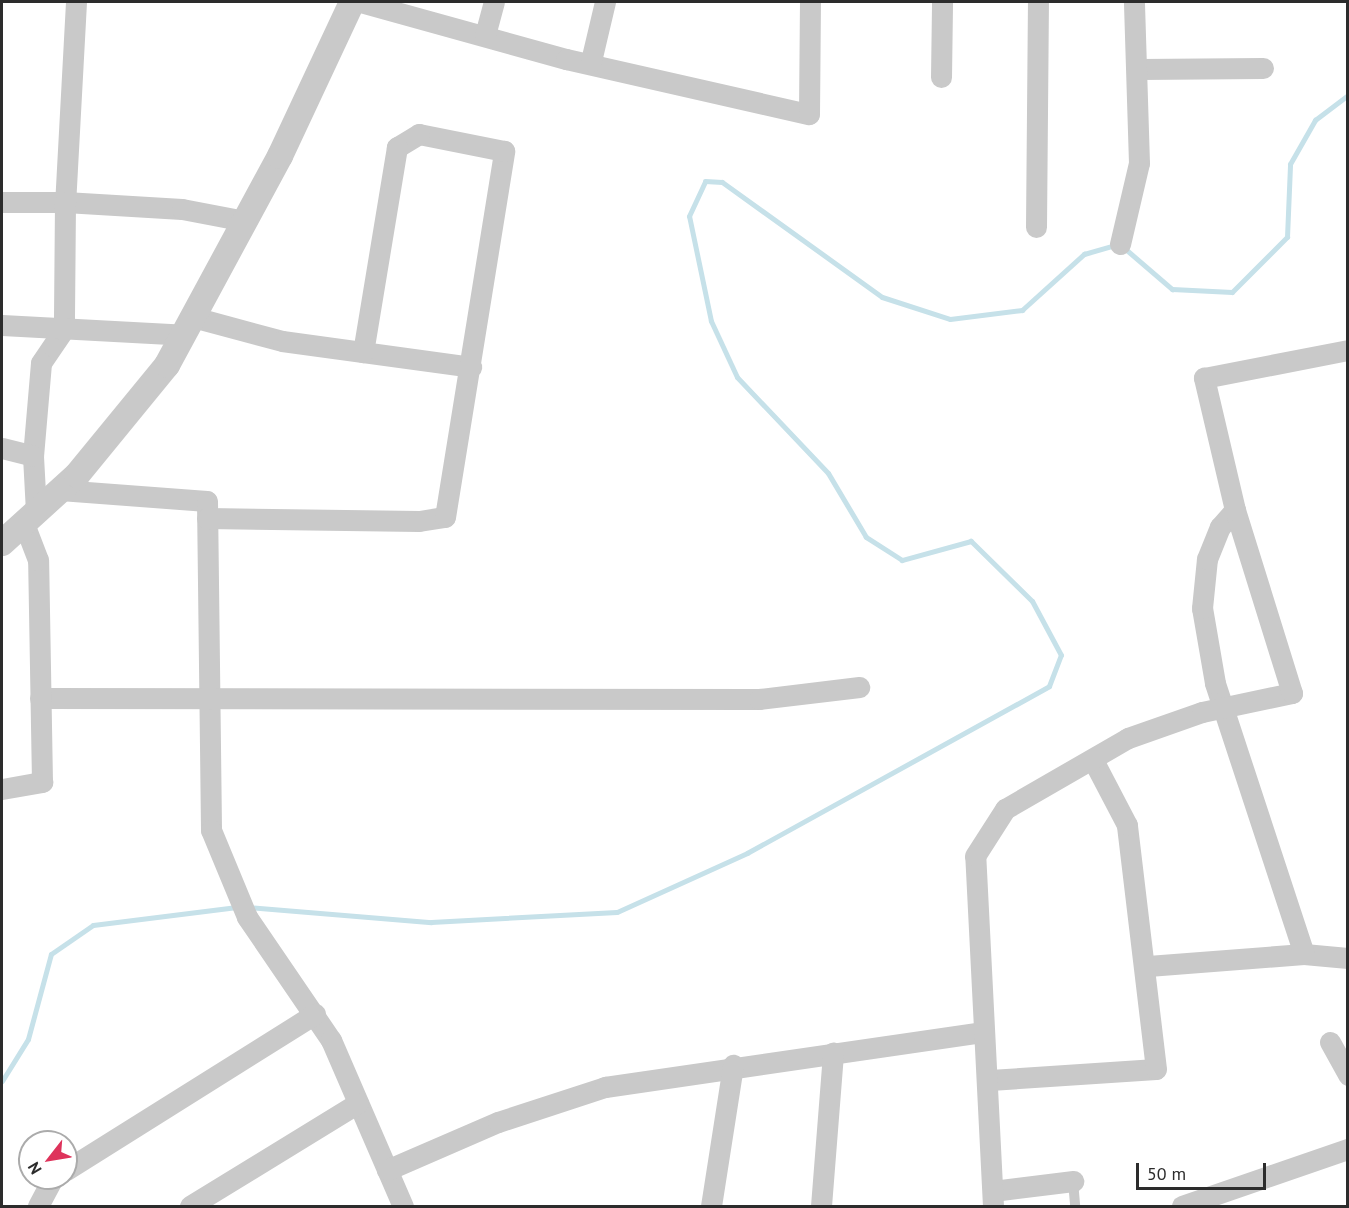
<!DOCTYPE html>
<html>
<head>
<meta charset="utf-8">
<style>
	body { margin:0 }
	#map { position:relative; width:1349px; height:1208px; overflow:hidden; background:#fff; font-family:"PT Sans",sans-serif }
	div>[style] { position:absolute }
	.stream>* { height:5px; margin:-2.5px; padding:0 2.5px; transform-origin:2.5px; border-radius:2.5px; background:#c6e1e9 }
	.service>* { height:10px; margin:-5px; padding:0 5px; transform-origin:5px; border-radius:5px; background:#c9c9c9 }
	.minor>* { height:21px; margin:-10.5px; padding:0 10.5px; transform-origin:10.5px; border-radius:10.5px; background:#c9c9c9 }
	.tertiary>* { height:26px; margin:-13px; padding:0 13px; transform-origin:13px; border-radius:13px; background:#c9c9c9 }
	span { translate:-50% -50%; white-space:nowrap; text-align:center; line-height:1.15; -webkit-text-stroke:6px #fff; paint-order:stroke }
	.frame { position:absolute; inset:0; border:3px solid #2c2c2c; pointer-events:none }
	.north { position:absolute; left:18px; top:1130px; width:60px; height:60px; box-sizing:border-box; background:#fff; border:2px solid #ababab; border-radius:50%; rotate:239deg; font-size:16px; font-weight:700; line-height:24px; text-align:center; color:#2c2c2c }
	.north::after { content:''; display:block; margin:auto; width:21px; height:27px; background:#de335b; clip-path:polygon(50% 0,100% 100%,50% 72%,0 100%) }
	.scale { position:absolute; left:1136px; top:1163px; width:130px; height:27px; box-sizing:border-box; border:3px solid #2c2c2c; border-top:0; padding-left:8px; font-size:18px; line-height:21px; white-space:nowrap; color:#2c2c2c; -webkit-text-stroke:4px #fff; paint-order:stroke }
</style>
</head>
<body>
<div id="map">
	<div class="stream">
		<i style="left:1123px;top:247px;width:65px;rotate:40.6deg"></i>
		<i style="left:1172px;top:289px;width:60px;rotate:2.9deg"></i>
		<i style="left:1232px;top:292px;width:78px;rotate:-45deg"></i>
		<i style="left:1287px;top:237px;width:73px;rotate:-87.6deg"></i>
		<i style="left:1290px;top:164px;width:51px;rotate:-60.4deg"></i>
		<i style="left:1315px;top:120px;width:41px;rotate:-37.1deg"></i>
		<i style="left:247px;top:907px;width:185px;rotate:4.7deg"></i>
		<i style="left:431px;top:922px;width:186px;rotate:-3.1deg"></i>
		<i style="left:617px;top:912px;width:143px;rotate:-24.4deg"></i>
		<i style="left:747px;top:853px;width:345px;rotate:-28.9deg"></i>
		<i style="left:1049px;top:686px;width:33px;rotate:-69deg"></i>
		<i style="left:1061px;top:655px;width:61px;rotate:-118.2deg"></i>
		<i style="left:1032px;top:601px;width:86px;rotate:-135.5deg"></i>
		<i style="left:971px;top:541px;width:72px;rotate:164.6deg"></i>
		<i style="left:902px;top:560px;width:43px;rotate:-147.4deg"></i>
		<i style="left:866px;top:537px;width:74px;rotate:-120.7deg"></i>
		<i style="left:828px;top:473px;width:132px;rotate:-133.5deg"></i>
		<i style="left:737px;top:377px;width:62px;rotate:-114.9deg"></i>
		<i style="left:711px;top:321px;width:107px;rotate:-101.8deg"></i>
		<i style="left:689px;top:216px;width:38px;rotate:-65deg"></i>
		<i style="left:705px;top:181px;width:17px;rotate:3deg"></i>
		<i style="left:722px;top:182px;width:197px;rotate:35.7deg"></i>
		<i style="left:882px;top:297px;width:71px;rotate:17.9deg"></i>
		<i style="left:950px;top:319px;width:73px;rotate:-7.1deg"></i>
		<i style="left:1022px;top:310px;width:84px;rotate:-42.1deg"></i>
		<i style="left:1084px;top:254px;width:32px;rotate:-16deg"></i>
		<i style="left:2px;top:1081px;width:49px;rotate:-58.2deg"></i>
		<i style="left:28px;top:1039px;width:88px;rotate:-74.9deg"></i>
		<i style="left:51px;top:954px;width:51px;rotate:-34.6deg"></i>
		<i style="left:93px;top:925px;width:145px;rotate:-7.1deg"></i>
	</div>
	<div class="service">
		<i style="left:1073px;top:1181px;width:25px;rotate:85deg"></i>
	</div>
	<div class="minor">
		<i style="left:76px;top:2px;width:200px;rotate:93.1deg"></i>
		<i style="left:65px;top:202px;width:117px;rotate:3.4deg"></i>
		<i style="left:182px;top:209px;width:64px;rotate:10.8deg"></i>
		<i style="left:360px;top:2px;width:214px;rotate:15.5deg"></i>
		<i style="left:566px;top:59px;width:249px;rotate:12.8deg"></i>
		<i style="left:809px;top:114px;width:112px;rotate:-89.5deg"></i>
		<i style="left:485px;top:35px;width:34px;rotate:-75deg"></i>
		<i style="left:591px;top:61px;width:61px;rotate:-76.7deg"></i>
		<i style="left:1140px;top:69px;width:123px;rotate:-0.5deg"></i>
		<i style="left:941px;top:77px;width:75px;rotate:-89.2deg"></i>
		<i style="left:2px;top:202px;width:63px"></i>
		<i style="left:65px;top:202px;width:127px;rotate:90.5deg"></i>
		<i style="left:64px;top:329px;width:41px;rotate:124.1deg"></i>
		<i style="left:41px;top:363px;width:93px;rotate:94.9deg"></i>
		<i style="left:33px;top:456px;width:56px;rotate:86.9deg"></i>
		<i style="left:1036px;top:227px;width:225px;rotate:-89.5deg"></i>
		<i style="left:1120px;top:244px;width:83px;rotate:-76.8deg"></i>
		<i style="left:1139px;top:163px;width:161px;rotate:-91.8deg"></i>
		<i style="left:193px;top:317px;width:92px;rotate:15.1deg"></i>
		<i style="left:282px;top:341px;width:191px;rotate:7.8deg"></i>
		<i style="left:2px;top:325px;width:182px;rotate:3.1deg"></i>
		<i style="left:2px;top:448px;width:32px;rotate:14deg"></i>
		<i style="left:60px;top:490px;width:147px;rotate:4.3deg"></i>
		<i style="left:207px;top:501px;width:329px;rotate:89.3deg"></i>
		<i style="left:211px;top:830px;width:94px;rotate:67.5deg"></i>
		<i style="left:247px;top:917px;width:149px;rotate:55.7deg"></i>
		<i style="left:331px;top:1040px;width:181px;rotate:66.6deg"></i>
		<i style="left:207px;top:518px;width:212px;rotate:0.8deg"></i>
		<i style="left:419px;top:521px;width:26px;rotate:-9deg"></i>
		<i style="left:445px;top:517px;width:371px;rotate:-80.8deg"></i>
		<i style="left:504px;top:151px;width:87px;rotate:-168.7deg"></i>
		<i style="left:419px;top:134px;width:26px;rotate:149deg"></i>
		<i style="left:397px;top:147px;width:208px;rotate:99.4deg"></i>
		<i style="left:40px;top:698px;width:719px;rotate:0.08deg"></i>
		<i style="left:759px;top:699px;width:101px;rotate:-6.8deg"></i>
		<i style="left:2px;top:789px;width:41px;rotate:-9.9deg"></i>
		<i style="left:42px;top:782px;width:222px;rotate:-91deg"></i>
		<i style="left:38px;top:560px;width:40px;rotate:-111deg"></i>
		<i style="left:1304px;top:954px;width:44px;rotate:5.2deg"></i>
		<i style="left:1148px;top:966px;width:156px;rotate:-4.4deg"></i>
		<i style="left:1304px;top:954px;width:285px;rotate:-108.2deg"></i>
		<i style="left:1215px;top:683px;width:76px;rotate:-99.8deg"></i>
		<i style="left:1202px;top:608px;width:49px;rotate:-84.2deg"></i>
		<i style="left:1207px;top:559px;width:35px;rotate:-68deg"></i>
		<i style="left:1220px;top:527px;width:23px;rotate:-49deg"></i>
		<i style="left:1330px;top:1042px;width:38px;rotate:61deg"></i>
		<i style="left:990px;top:1080px;width:166px;rotate:-3.8deg"></i>
		<i style="left:1156px;top:1069px;width:246px;rotate:-96.8deg"></i>
		<i style="left:1127px;top:825px;width:71px;rotate:-117.6deg"></i>
		<i style="left:66px;top:1170px;width:294px;rotate:-32.1deg"></i>
		<i style="left:387px;top:1170px;width:121px;rotate:-23.4deg"></i>
		<i style="left:498px;top:1122px;width:113px;rotate:-18.1deg"></i>
		<i style="left:605px;top:1087px;width:379px;rotate:-8.3deg"></i>
		<i style="left:993px;top:1191px;width:81px;rotate:-7.1deg"></i>
		<i style="left:38px;top:1206px;width:32px;rotate:-62deg"></i>
		<i style="left:190px;top:1206px;width:197px;rotate:-31.5deg"></i>
		<i style="left:711px;top:1206px;width:143px;rotate:-81.1deg"></i>
		<i style="left:821px;top:1206px;width:154px;rotate:-85.5deg"></i>
		<i style="left:993px;top:1206px;width:350px;rotate:-92.9deg"></i>
		<i style="left:975px;top:856px;width:56px;rotate:-57.4deg"></i>
		<i style="left:1005px;top:809px;width:142px;rotate:-30deg"></i>
		<i style="left:1128px;top:738px;width:78px;rotate:-19.4deg"></i>
		<i style="left:1202px;top:712px;width:92px;rotate:-11.9deg"></i>
		<i style="left:1292px;top:693px;width:192px;rotate:-107.3deg"></i>
		<i style="left:1235px;top:510px;width:136px;rotate:-103.2deg"></i>
		<i style="left:1204px;top:378px;width:147px;rotate:-11deg"></i>
		<i style="left:1182px;top:1206px;width:176px;rotate:-19deg"></i>
	</div>
	<div class="tertiary">
		<i style="left:2px;top:543px;width:101px;rotate:-42.2deg"></i>
		<i style="left:77px;top:475px;width:142px;rotate:-50.7deg"></i>
		<i style="left:167px;top:365px;width:238px;rotate:-61.6deg"></i>
		<i style="left:280px;top:156px;width:170px;rotate:-64.9deg"></i>
	</div>
	<div class="frame"></div>
	<div class="north">N</div>
	<div class="scale">50 m</div>
</div>
</body>
</html>
